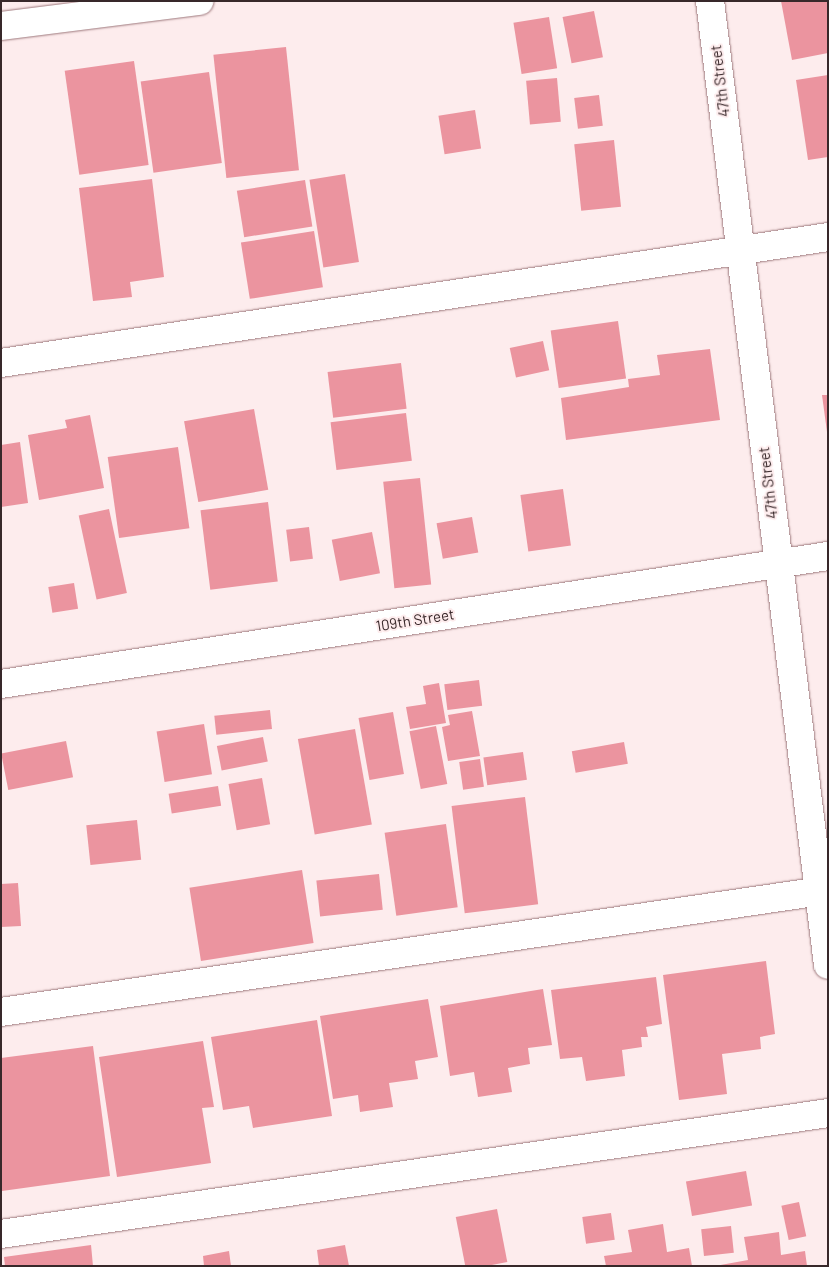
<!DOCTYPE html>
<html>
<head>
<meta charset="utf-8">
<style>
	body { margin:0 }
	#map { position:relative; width:829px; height:1267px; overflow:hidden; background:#fdeced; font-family:Barlow,sans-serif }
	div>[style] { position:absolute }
	.building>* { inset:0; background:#eb949f; transform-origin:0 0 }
	.roads { filter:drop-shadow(0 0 1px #9d787c) drop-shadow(0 0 1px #9d787c) }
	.minor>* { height:28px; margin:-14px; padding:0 14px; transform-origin:14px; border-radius:14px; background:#fff }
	span { translate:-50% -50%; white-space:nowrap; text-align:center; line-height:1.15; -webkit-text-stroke:4px #fdeced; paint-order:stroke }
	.street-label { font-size:15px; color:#38282a }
	.frame { position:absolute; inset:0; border:2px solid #38282a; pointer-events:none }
</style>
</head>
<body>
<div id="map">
	<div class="building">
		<i style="clip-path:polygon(781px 1px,828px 1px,828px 53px,792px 60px)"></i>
		<i style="left:594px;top:11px;width:47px;height:32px;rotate:79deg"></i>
		<i style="left:549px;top:17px;width:52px;height:36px;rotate:81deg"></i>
		<i style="left:286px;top:47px;width:124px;height:73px;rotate:84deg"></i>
		<i style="left:134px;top:61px;width:105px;height:70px;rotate:82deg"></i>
		<i style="left:209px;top:72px;width:92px;height:69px;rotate:82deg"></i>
		<i style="clip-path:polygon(828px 75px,828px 157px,808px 160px,796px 80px)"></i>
		<i style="left:557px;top:78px;width:44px;height:31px;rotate:85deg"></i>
		<i style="left:599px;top:95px;width:31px;height:25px;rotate:83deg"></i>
		<i style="left:475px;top:110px;width:39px;height:37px;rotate:81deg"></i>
		<i style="left:614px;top:140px;width:67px;height:40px;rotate:84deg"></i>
		<i style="left:345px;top:174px;width:89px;height:36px;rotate:81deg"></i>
		<i style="clip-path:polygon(152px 179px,164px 277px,130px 282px,132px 297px,93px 301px,79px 188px)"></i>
		<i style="left:305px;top:180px;width:47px;height:69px;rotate:81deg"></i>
		<i style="left:314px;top:231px;width:57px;height:74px;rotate:81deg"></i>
		<i style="left:618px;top:321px;width:58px;height:68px;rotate:82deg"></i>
		<i style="left:543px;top:341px;width:30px;height:34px;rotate:78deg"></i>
		<i style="clip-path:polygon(710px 349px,720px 420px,566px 440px,561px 398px,629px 387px,628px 379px,660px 375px,657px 355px)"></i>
		<i style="left:401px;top:363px;width:46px;height:74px;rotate:83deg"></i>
		<i style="clip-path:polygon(822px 395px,828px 395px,828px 432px,827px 432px)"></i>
		<i style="left:254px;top:409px;width:82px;height:71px;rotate:80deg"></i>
		<i style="left:406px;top:413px;width:48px;height:76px;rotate:83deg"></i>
		<i style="clip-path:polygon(90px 415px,104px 488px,39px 500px,28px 435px,67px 428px,65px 420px)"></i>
		<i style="clip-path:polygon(20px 442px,28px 503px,1px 507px,1px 445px)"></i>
		<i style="left:178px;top:447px;width:82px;height:71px;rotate:82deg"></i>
		<i style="left:420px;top:478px;width:107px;height:37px;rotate:84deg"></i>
		<i style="left:563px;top:489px;width:57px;height:43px;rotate:82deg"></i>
		<i style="left:268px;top:502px;width:80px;height:68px;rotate:83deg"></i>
		<i style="left:109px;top:509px;width:86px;height:31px;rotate:78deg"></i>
		<i style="left:472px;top:517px;width:36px;height:36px;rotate:80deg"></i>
		<i style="left:309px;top:527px;width:32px;height:23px;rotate:83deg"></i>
		<i style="left:372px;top:532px;width:42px;height:41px;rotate:79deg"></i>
		<i style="left:74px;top:583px;width:26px;height:26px;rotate:81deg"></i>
		<i style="left:479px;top:680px;width:26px;height:35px;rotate:83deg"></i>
		<i style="clip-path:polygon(439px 683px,446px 723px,410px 729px,406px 707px,426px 704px,423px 686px)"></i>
		<i style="left:270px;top:710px;width:19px;height:56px;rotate:84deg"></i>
		<i style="clip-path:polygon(472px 711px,480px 756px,448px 761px,442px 727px,450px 725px,448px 715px)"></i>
		<i style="left:393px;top:712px;width:63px;height:35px;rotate:80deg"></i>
		<i style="left:204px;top:724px;width:51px;height:48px;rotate:81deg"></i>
		<i style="left:436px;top:726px;width:59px;height:27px;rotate:79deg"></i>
		<i style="left:355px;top:729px;width:97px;height:58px;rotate:80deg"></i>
		<i style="left:263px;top:737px;width:25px;height:47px;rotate:79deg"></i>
		<i style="left:66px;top:741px;width:37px;height:66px;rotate:79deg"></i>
		<i style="left:624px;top:742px;width:22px;height:53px;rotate:80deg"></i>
		<i style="left:523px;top:752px;width:28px;height:40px;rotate:82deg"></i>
		<i style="left:480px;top:759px;width:28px;height:21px;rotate:82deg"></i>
		<i style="left:262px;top:778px;width:47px;height:34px;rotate:80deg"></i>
		<i style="left:218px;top:786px;width:20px;height:50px;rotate:81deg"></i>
		<i style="left:525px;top:797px;width:108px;height:74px;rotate:83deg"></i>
		<i style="left:137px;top:820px;width:40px;height:51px;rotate:84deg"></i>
		<i style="left:446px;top:824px;width:84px;height:62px;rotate:82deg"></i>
		<i style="left:302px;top:870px;width:74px;height:114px;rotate:81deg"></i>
		<i style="left:379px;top:874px;width:36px;height:63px;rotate:84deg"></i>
		<i style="clip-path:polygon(18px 883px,21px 926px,1px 927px,1px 884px)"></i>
		<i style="clip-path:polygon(766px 961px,775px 1034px,760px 1037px,761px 1049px,722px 1054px,727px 1094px,679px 1100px,663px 975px)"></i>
		<i style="clip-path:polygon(656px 977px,662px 1024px,646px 1027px,648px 1037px,641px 1037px,642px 1047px,622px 1050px,625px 1076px,586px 1081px,582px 1057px,560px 1059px,551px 990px)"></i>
		<i style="clip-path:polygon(543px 989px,552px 1045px,528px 1048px,530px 1064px,508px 1068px,512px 1092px,478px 1097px,474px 1072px,450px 1076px,440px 1006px)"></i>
		<i style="clip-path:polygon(428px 999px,438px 1057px,415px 1061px,418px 1079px,389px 1083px,393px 1107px,360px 1112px,358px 1095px,333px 1099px,320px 1016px)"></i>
		<i style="clip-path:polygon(317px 1020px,332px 1116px,253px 1128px,249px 1106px,223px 1110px,211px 1037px)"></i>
		<i style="clip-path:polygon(203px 1041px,214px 1107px,202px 1108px,211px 1163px,117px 1177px,99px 1057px)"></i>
		<i style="clip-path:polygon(93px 1046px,110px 1176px,2px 1191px,1px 1058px)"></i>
		<i style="left:746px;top:1171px;width:35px;height:61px;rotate:80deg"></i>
		<i style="left:799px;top:1202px;width:35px;height:18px;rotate:78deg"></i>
		<i style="left:497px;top:1209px;width:54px;height:42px;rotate:79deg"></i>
		<i style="left:611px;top:1213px;width:27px;height:29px;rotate:82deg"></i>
		<i style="clip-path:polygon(663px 1224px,667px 1252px,689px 1248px,692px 1266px,606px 1266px,604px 1256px,632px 1252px,628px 1230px)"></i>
		<i style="left:731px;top:1226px;width:27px;height:30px;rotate:84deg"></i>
		<i style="clip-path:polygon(779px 1232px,781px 1255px,805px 1251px,807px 1266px,715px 1266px,748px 1260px,744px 1237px)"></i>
		<i style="clip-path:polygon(91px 1245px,93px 1266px,5px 1266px,4px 1257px)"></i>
		<i style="clip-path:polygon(345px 1245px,349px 1266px,319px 1266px,317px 1250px)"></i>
		<i style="clip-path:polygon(229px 1251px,231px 1266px,204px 1266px,203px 1256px)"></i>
	</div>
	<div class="roads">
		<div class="minor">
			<i style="left:710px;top:1px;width:971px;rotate:83.02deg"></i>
			<i style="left:1px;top:26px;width:200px;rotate:-7.2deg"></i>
			<i style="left:1px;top:363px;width:837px;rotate:-8.66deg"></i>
			<i style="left:1px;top:684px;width:837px;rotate:-8.8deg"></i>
			<i style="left:1px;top:1012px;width:836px;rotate:-8.39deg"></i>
			<i style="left:1px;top:1234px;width:836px;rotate:-8.32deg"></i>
		</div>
	</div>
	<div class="street-label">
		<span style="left:720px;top:81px;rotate:-97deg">47th Street</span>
		<span style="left:768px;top:483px;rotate:-97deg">47th Street</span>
		<span style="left:415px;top:620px;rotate:-9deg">109th Street</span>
	</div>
	<div class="frame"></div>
</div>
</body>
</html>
